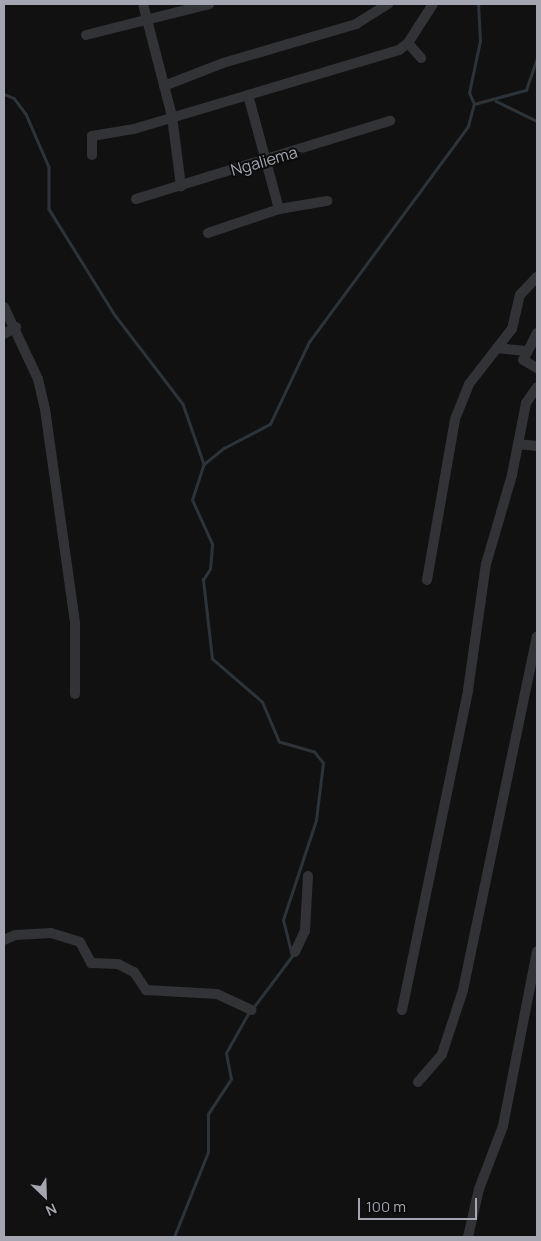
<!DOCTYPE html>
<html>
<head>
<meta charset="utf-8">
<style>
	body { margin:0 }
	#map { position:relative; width:541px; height:1241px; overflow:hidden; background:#111112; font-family:Manrope,sans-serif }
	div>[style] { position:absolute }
	.stream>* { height:2.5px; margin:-1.25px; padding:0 1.25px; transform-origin:1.25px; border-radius:1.25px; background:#2c3339 }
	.minor>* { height:10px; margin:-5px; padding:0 5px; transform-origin:5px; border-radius:5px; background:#323336 }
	span { translate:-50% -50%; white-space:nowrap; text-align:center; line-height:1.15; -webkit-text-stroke:4px #0c0c0d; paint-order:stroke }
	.street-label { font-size:16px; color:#a4a7b1 }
	.frame { position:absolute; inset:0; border:5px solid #a4a7b1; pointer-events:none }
	.north { position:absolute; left:20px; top:1171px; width:50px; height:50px; -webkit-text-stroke:4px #0c0c0d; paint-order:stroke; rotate:156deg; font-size:14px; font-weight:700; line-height:20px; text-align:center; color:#a4a7b1 }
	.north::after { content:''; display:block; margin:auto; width:18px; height:22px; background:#a4a7b1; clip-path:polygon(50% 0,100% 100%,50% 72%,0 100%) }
	.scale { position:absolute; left:358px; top:1198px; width:119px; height:22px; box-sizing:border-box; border:2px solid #a4a7b1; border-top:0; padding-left:6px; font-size:15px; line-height:18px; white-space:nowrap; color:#a4a7b1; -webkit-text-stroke:4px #0c0c0d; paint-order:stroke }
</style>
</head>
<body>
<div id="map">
	<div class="stream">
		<i style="left:4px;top:94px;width:11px;rotate:22deg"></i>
		<i style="left:14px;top:98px;width:20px;rotate:53deg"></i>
		<i style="left:26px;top:114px;width:58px;rotate:66.5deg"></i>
		<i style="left:49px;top:167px;width:42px;rotate:90deg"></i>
		<i style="left:49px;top:209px;width:125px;rotate:58.1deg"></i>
		<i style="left:115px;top:315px;width:112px;rotate:52.6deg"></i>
		<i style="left:183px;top:404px;width:64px;rotate:70.7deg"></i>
		<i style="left:496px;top:101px;width:46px;rotate:26deg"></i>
		<i style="left:474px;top:104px;width:12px;rotate:-114deg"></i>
		<i style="left:469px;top:93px;width:53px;rotate:-78.1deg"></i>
		<i style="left:480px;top:41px;width:37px;rotate:-93deg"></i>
		<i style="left:474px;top:104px;width:54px;rotate:-15.1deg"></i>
		<i style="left:526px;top:90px;width:34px;rotate:-71deg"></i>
		<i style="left:253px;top:1008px;width:65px;rotate:-53.1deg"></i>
		<i style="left:292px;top:956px;width:37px;rotate:-104deg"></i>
		<i style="left:283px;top:920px;width:105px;rotate:-71.7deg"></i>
		<i style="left:316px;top:820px;width:57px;rotate:-83deg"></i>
		<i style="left:323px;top:763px;width:14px;rotate:-129deg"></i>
		<i style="left:314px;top:752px;width:36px;rotate:-164deg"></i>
		<i style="left:279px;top:742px;width:43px;rotate:-113deg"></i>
		<i style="left:262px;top:702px;width:66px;rotate:-139.3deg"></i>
		<i style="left:212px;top:659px;width:80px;rotate:-96.5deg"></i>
		<i style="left:203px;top:580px;width:13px;rotate:-58deg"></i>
		<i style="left:210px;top:569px;width:25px;rotate:-85deg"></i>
		<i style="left:212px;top:544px;width:48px;rotate:-114.4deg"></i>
		<i style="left:192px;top:500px;width:38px;rotate:-72deg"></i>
		<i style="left:204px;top:464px;width:26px;rotate:-39deg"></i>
		<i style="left:224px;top:448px;width:52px;rotate:-27.6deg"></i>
		<i style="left:270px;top:424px;width:91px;rotate:-64.6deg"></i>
		<i style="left:309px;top:342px;width:268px;rotate:-53.6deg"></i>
		<i style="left:468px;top:126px;width:23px;rotate:-75deg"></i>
		<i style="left:174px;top:1237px;width:92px;rotate:-68.2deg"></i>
		<i style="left:208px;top:1152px;width:38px;rotate:-90deg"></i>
		<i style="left:208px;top:1114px;width:42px;rotate:-56.7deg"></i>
		<i style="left:231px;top:1079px;width:26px;rotate:-101deg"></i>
		<i style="left:226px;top:1053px;width:47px;rotate:-60.7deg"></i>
	</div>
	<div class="minor">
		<i style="left:143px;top:4px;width:116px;rotate:75.5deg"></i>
		<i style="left:172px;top:116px;width:71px;rotate:82.7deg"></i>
		<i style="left:86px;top:35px;width:127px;rotate:-14.1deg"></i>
		<i style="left:408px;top:43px;width:46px;rotate:-57.3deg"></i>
		<i style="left:164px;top:86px;width:63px;rotate:-21.3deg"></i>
		<i style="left:223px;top:63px;width:139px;rotate:-16.3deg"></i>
		<i style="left:356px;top:24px;width:38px;rotate:-32deg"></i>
		<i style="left:92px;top:155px;width:19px;rotate:-90deg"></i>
		<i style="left:92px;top:136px;width:43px;rotate:-9.5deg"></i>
		<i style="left:134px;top:129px;width:277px;rotate:-16.6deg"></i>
		<i style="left:399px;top:50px;width:11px;rotate:-38deg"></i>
		<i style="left:408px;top:43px;width:20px;rotate:49deg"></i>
		<i style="left:136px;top:199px;width:266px;rotate:-17.1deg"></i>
		<i style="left:279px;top:209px;width:49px;rotate:-9.5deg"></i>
		<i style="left:208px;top:233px;width:75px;rotate:-18.7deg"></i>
		<i style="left:279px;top:209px;width:118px;rotate:-105.2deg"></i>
		<i style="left:4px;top:307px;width:80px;rotate:64.7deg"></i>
		<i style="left:38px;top:379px;width:31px;rotate:77deg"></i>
		<i style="left:45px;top:409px;width:216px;rotate:82deg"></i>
		<i style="left:75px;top:623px;width:71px;rotate:90deg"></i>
		<i style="left:537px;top:333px;width:30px;rotate:117deg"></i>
		<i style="left:523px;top:360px;width:16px;rotate:30deg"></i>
		<i style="left:4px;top:334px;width:14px;rotate:-30deg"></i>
		<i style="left:497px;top:348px;width:24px;rotate:-52deg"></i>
		<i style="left:512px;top:329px;width:35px;rotate:-77deg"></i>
		<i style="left:520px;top:295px;width:25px;rotate:-47deg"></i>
		<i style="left:518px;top:444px;width:19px;rotate:6deg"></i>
		<i style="left:427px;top:580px;width:163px;rotate:-80.1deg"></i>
		<i style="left:455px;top:419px;width:38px;rotate:-68deg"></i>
		<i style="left:469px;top:384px;width:46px;rotate:-52.1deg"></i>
		<i style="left:497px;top:348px;width:28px;rotate:6deg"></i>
		<i style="left:4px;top:940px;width:12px;rotate:-24deg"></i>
		<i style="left:15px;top:935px;width:36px;rotate:-3deg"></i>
		<i style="left:51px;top:933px;width:30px;rotate:17deg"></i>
		<i style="left:80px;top:942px;width:24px;rotate:62deg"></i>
		<i style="left:91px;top:963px;width:27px;rotate:2deg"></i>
		<i style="left:118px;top:964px;width:18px;rotate:27deg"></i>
		<i style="left:134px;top:972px;width:22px;rotate:56deg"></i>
		<i style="left:146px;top:990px;width:71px;rotate:3.2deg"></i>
		<i style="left:217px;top:994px;width:38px;rotate:25deg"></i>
		<i style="left:295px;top:952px;width:23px;rotate:-65deg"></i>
		<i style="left:305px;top:931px;width:55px;rotate:-86.9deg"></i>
		<i style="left:402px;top:1010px;width:327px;rotate:-78.3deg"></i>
		<i style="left:468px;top:690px;width:127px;rotate:-81.9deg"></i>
		<i style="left:486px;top:564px;width:93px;rotate:-73.7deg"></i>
		<i style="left:512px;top:475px;width:73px;rotate:-79deg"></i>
		<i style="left:526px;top:403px;width:19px;rotate:-55deg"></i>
		<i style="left:418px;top:1082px;width:37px;rotate:-49deg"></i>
		<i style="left:442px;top:1054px;width:67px;rotate:-71.8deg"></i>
		<i style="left:463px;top:990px;width:361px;rotate:-78.2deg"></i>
		<i style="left:468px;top:1237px;width:49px;rotate:-77.1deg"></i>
		<i style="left:479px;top:1189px;width:67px;rotate:-69.1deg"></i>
		<i style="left:503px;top:1126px;width:178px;rotate:-79deg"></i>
	</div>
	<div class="street-label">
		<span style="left:264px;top:161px;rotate:-16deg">Ngaliema</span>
	</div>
	<div class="frame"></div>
	<div class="north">N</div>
	<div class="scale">100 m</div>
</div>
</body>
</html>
